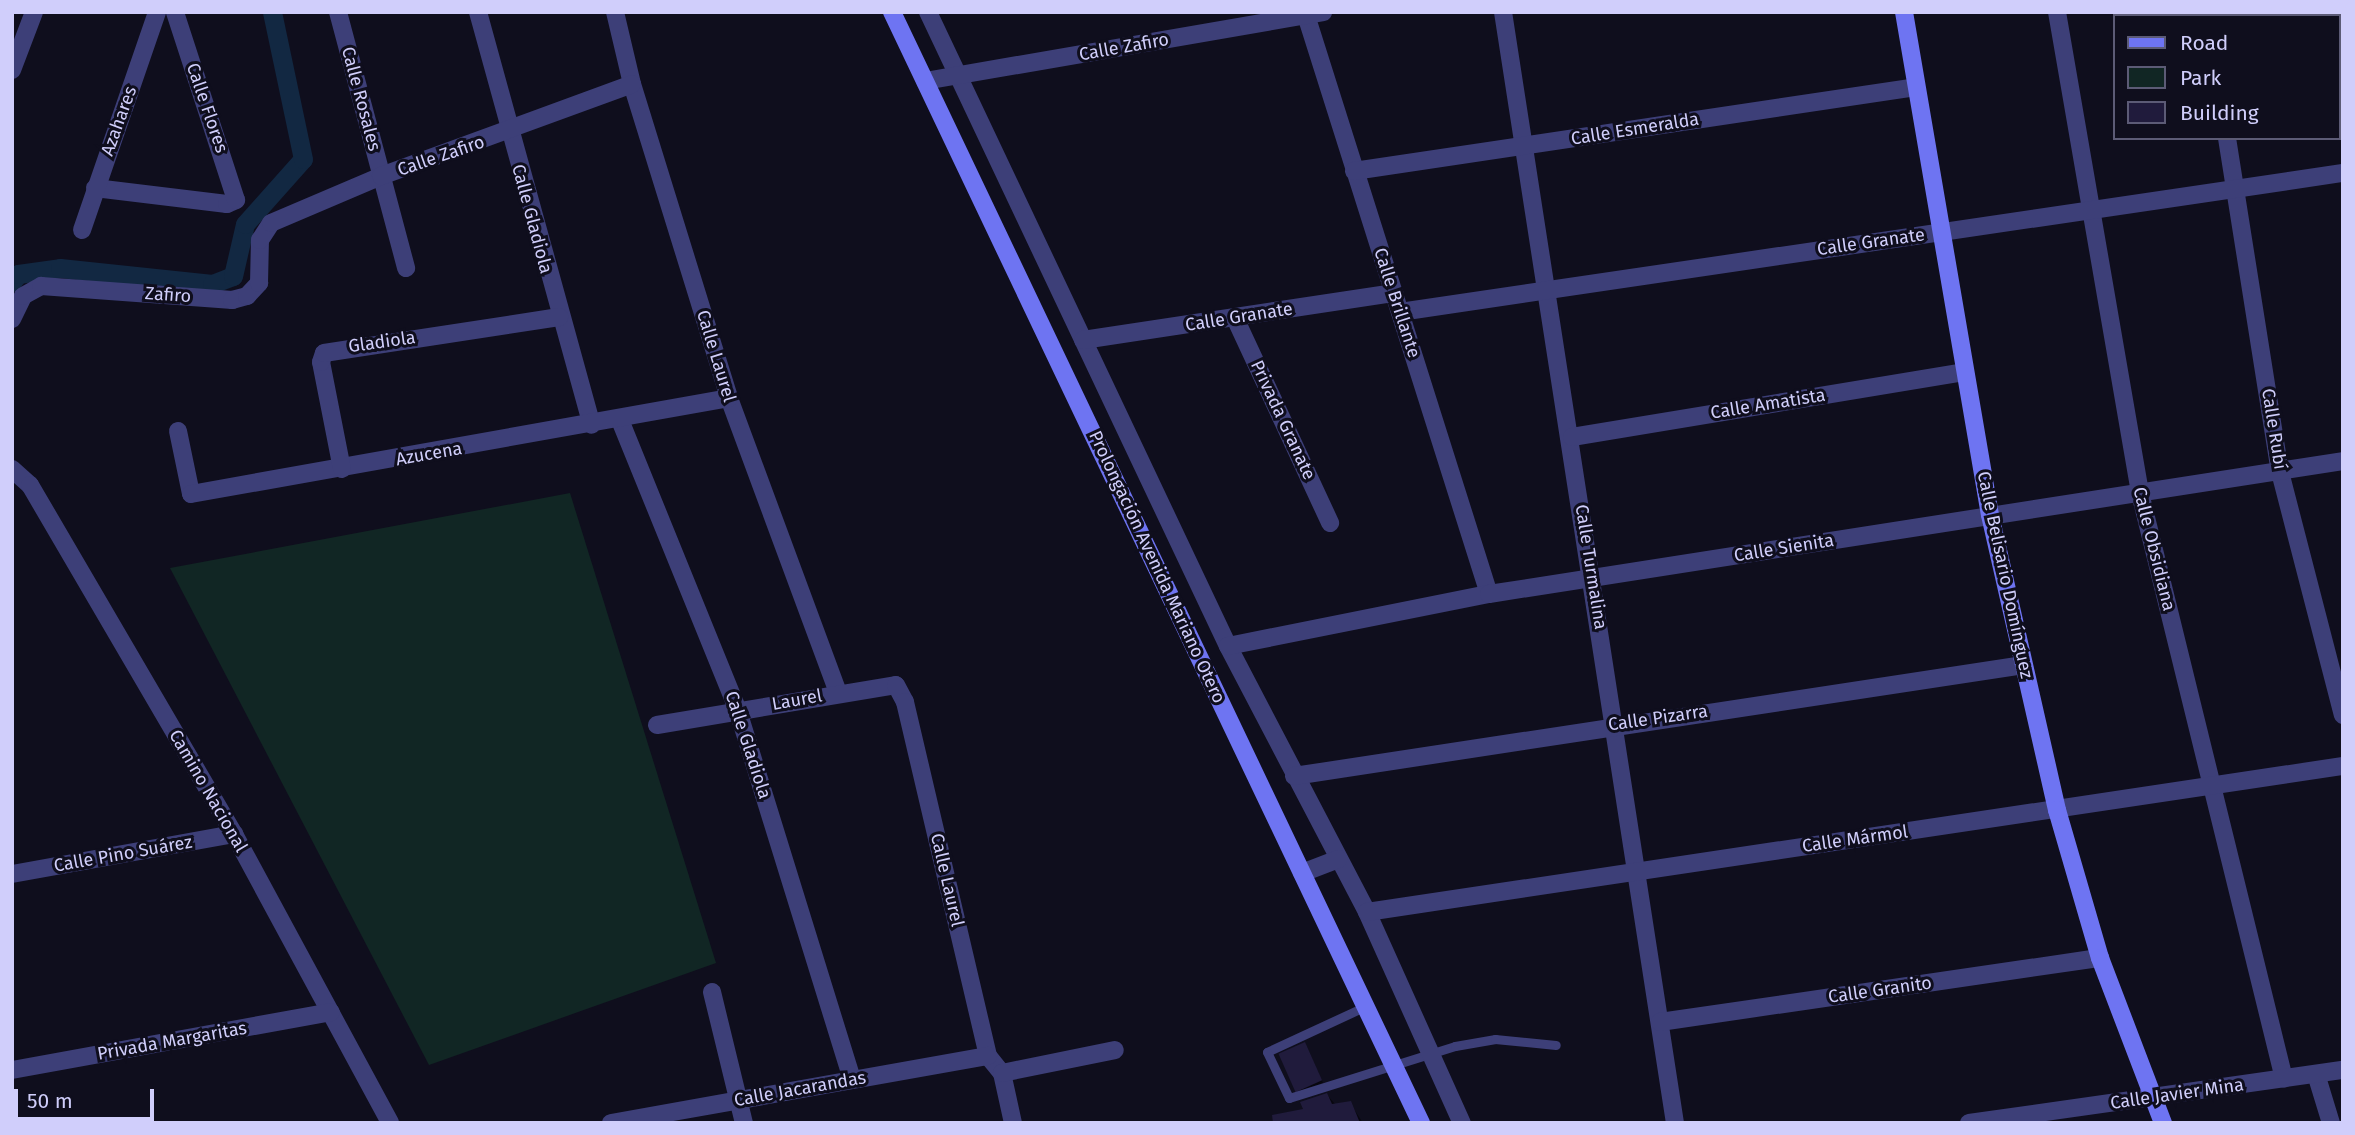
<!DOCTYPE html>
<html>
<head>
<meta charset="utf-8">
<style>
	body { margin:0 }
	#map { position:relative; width:2355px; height:1135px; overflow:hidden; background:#0f0e1d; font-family:"Fira Sans",sans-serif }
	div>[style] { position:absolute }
	.green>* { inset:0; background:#112624 }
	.shadow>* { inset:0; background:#0007 }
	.canal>* { height:19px; margin:-9.5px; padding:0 9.5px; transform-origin:9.5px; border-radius:9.5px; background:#122842 }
	.building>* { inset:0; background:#201b3c; transform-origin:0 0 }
	.lane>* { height:9px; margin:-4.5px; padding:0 4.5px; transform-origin:4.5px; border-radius:4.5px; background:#3d3f78 }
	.street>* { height:18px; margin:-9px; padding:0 9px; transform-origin:9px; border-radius:9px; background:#3d3f78 }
	.secondary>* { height:18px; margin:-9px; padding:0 9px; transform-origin:9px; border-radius:9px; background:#6e74f2 }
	span { translate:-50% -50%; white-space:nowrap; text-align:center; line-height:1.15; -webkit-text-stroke:6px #0f0e1d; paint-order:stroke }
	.street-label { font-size:18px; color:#d0cefb }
	.frame { position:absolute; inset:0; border:14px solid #d0cefb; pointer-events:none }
	.legend { position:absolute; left:2113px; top:14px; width:228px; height:126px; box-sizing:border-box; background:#0f0e1d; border:2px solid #5c5b76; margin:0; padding:9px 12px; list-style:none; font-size:21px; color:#d0cefb }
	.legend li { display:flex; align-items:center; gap:14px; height:35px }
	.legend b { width:35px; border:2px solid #5c5b76 }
	.scale { position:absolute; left:14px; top:1089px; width:140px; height:32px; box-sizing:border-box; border:4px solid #d0cefb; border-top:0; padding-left:9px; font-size:21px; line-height:24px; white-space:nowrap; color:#d0cefb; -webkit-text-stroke:5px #0f0e1d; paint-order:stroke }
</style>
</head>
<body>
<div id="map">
	<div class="green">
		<i style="clip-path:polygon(570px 493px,716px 963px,429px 1065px,170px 568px)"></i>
	</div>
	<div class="shadow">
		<i style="clip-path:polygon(1307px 1047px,1323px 1083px,1299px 1091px,1296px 1088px)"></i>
		<i style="clip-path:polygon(1327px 1095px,1336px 1105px,1350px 1103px,1363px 1123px,1291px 1123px)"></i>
	</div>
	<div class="canal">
		<i style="left:12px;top:282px;width:10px;rotate:-53deg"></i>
		<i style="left:18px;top:274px;width:42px;rotate:-8.1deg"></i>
		<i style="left:60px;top:268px;width:153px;rotate:6deg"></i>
		<i style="left:212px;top:284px;width:22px;rotate:-21deg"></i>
		<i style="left:233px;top:276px;width:53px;rotate:-77deg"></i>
		<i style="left:245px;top:224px;width:87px;rotate:-48.3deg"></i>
		<i style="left:303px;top:159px;width:150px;rotate:-101.9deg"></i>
	</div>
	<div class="building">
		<i style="left:1305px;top:1042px;width:42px;height:29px;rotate:66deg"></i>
		<i style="clip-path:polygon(1327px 1093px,1332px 1104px,1351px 1101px,1360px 1123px,1273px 1123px,1272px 1115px,1303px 1109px,1300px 1102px)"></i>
	</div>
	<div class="lane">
		<i style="left:1366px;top:1006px;width:109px;rotate:155.1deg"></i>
		<i style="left:1267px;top:1052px;width:51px;rotate:64.4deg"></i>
		<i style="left:1289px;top:1098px;width:174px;rotate:-17.4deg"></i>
		<i style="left:1455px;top:1046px;width:41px;rotate:-9.9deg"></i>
		<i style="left:1495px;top:1039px;width:61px;rotate:5.6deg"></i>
	</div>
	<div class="street">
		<i style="left:338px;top:12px;width:265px;rotate:75.1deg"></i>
		<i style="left:478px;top:12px;width:428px;rotate:74.6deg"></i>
		<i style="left:615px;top:12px;width:74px;rotate:76.7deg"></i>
		<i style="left:632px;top:84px;width:329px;rotate:72.8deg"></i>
		<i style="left:729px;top:398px;width:314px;rotate:69.7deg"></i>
		<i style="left:928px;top:12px;width:701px;rotate:64.68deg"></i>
		<i style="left:1228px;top:646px;width:300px;rotate:62.4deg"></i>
		<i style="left:1367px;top:912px;width:231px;rotate:65.8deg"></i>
		<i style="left:1305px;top:12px;width:610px;rotate:72.46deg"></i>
		<i style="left:1503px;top:12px;width:1124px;rotate:81.2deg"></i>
		<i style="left:2057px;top:12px;width:488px;rotate:80.2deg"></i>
		<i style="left:2140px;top:493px;width:603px;rotate:76.19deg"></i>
		<i style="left:2206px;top:12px;width:4px;rotate:90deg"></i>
		<i style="left:12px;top:70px;width:62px;rotate:-69.2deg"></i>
		<i style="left:925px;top:81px;width:404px;rotate:-9.8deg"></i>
		<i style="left:2227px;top:138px;width:338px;rotate:81deg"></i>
		<i style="left:2280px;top:472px;width:251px;rotate:75.5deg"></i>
		<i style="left:1354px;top:171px;width:568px;rotate:-8.5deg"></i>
		<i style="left:95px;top:188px;width:133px;rotate:6.9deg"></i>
		<i style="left:227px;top:204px;width:10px;rotate:-24deg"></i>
		<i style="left:236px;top:200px;width:198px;rotate:-108deg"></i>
		<i style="left:82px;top:230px;width:231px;rotate:-71deg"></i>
		<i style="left:1400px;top:312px;width:953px;rotate:-8.39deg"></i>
		<i style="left:1235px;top:318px;width:226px;rotate:65.1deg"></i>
		<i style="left:12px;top:319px;width:25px;rotate:-64deg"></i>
		<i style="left:23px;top:296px;width:21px;rotate:-29deg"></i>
		<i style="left:41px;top:286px;width:192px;rotate:4.2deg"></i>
		<i style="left:232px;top:300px;width:16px;rotate:-15deg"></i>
		<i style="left:247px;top:296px;width:18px;rotate:-47deg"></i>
		<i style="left:259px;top:283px;width:43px;rotate:-88.7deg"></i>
		<i style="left:260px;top:240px;width:20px;rotate:-57deg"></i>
		<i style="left:271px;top:223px;width:120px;rotate:-23.1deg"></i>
		<i style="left:381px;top:176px;width:267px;rotate:-20.1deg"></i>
		<i style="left:1083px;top:340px;width:315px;rotate:-8.6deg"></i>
		<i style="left:620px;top:420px;width:314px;rotate:67.9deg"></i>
		<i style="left:738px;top:711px;width:385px;rotate:72.8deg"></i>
		<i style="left:178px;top:431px;width:64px;rotate:78.3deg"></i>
		<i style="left:191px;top:494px;width:546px;rotate:-10.12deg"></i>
		<i style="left:1572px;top:437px;width:397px;rotate:-9.4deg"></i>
		<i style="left:12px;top:469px;width:24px;rotate:42deg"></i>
		<i style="left:30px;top:485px;width:404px;rotate:59.7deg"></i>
		<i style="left:234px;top:834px;width:328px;rotate:61.6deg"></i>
		<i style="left:342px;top:469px;width:109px;rotate:-101.1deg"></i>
		<i style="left:321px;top:362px;width:9px;rotate:-72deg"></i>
		<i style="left:324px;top:353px;width:238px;rotate:-8.7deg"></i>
		<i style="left:1228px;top:646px;width:266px;rotate:-11.3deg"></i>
		<i style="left:1489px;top:594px;width:864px;rotate:-8.85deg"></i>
		<i style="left:657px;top:725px;width:242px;rotate:-9.5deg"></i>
		<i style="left:896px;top:685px;width:19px;rotate:62deg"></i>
		<i style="left:905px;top:702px;width:364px;rotate:76.8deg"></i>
		<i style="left:988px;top:1056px;width:22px;rotate:51deg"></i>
		<i style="left:1002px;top:1073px;width:51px;rotate:77.6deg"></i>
		<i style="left:1294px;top:776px;width:738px;rotate:-8.65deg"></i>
		<i style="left:1302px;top:873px;width:39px;rotate:-21deg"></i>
		<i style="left:12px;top:874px;width:226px;rotate:-10.2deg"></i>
		<i style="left:1367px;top:912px;width:987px;rotate:-8.51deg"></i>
		<i style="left:712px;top:992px;width:135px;rotate:76.3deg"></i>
		<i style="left:1660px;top:1022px;width:445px;rotate:-8.3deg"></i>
		<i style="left:12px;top:1070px;width:324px;rotate:-10.3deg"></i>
		<i style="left:1002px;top:1073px;width:115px;rotate:-11.5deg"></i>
		<i style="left:2316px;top:1074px;width:51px;rotate:73deg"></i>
		<i style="left:611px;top:1123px;width:383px;rotate:-10.1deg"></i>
		<i style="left:1969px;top:1123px;width:378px;rotate:-8.1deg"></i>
	</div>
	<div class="secondary">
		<i style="left:892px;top:12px;width:1231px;rotate:64.54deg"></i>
		<i style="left:1904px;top:12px;width:510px;rotate:80.3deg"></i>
		<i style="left:1990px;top:515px;width:303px;rotate:77.2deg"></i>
		<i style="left:2057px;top:810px;width:154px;rotate:73.8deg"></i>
		<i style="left:2100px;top:958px;width:177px;rotate:69.1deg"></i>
	</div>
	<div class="street-label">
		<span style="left:1124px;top:47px;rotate:-10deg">Calle Zafiro</span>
		<span style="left:361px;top:99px;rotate:75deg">Calle Rosales</span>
		<span style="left:207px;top:108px;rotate:71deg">Calle Flores</span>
		<span style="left:119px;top:121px;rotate:-70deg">Azahares</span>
		<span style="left:1635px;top:129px;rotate:-9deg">Calle Esmeralda</span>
		<span style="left:441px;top:156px;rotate:-19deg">Calle Zafiro</span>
		<span style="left:532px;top:219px;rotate:75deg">Calle Gladiola</span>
		<span style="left:1871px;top:242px;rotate:-8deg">Calle Granate</span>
		<span style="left:168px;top:295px;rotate:4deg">Zafiro</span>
		<span style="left:1397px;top:303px;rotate:72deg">Calle Brillante</span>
		<span style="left:1239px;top:317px;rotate:-9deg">Calle Granate</span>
		<span style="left:382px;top:342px;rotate:-8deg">Gladiola</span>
		<span style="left:716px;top:356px;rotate:73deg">Calle Laurel</span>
		<span style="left:1768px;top:404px;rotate:-9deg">Calle Amatista</span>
		<span style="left:1283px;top:420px;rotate:65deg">Privada Granate</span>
		<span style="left:2274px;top:429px;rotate:81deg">Calle Rubí</span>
		<span style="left:429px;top:454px;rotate:-10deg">Azucena</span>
		<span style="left:1784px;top:548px;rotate:-9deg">Calle Sienita</span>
		<span style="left:2154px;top:549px;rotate:76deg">Calle Obsidiana</span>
		<span style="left:1157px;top:567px;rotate:65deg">Prolongación Avenida Mariano Otero</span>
		<span style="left:1591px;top:567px;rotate:81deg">Calle Turmalina</span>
		<span style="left:2005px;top:575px;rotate:78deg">Calle Belisario Domínguez</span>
		<span style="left:797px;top:700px;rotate:-10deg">Laurel</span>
		<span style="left:1658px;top:718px;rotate:-8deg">Calle Pizarra</span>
		<span style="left:748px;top:745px;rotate:72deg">Calle Gladiola</span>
		<span style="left:208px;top:791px;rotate:60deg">Camino Nacional</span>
		<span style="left:1855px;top:839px;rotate:-8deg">Calle Mármol</span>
		<span style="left:123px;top:854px;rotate:-10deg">Calle Pino Suárez</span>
		<span style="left:947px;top:880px;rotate:77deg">Calle Laurel</span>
		<span style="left:1880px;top:990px;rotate:-8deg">Calle Granito</span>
		<span style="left:172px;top:1041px;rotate:-10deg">Privada Margaritas</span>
		<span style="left:800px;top:1089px;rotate:-10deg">Calle Jacarandas</span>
		<span style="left:2177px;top:1094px;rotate:-8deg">Calle Javier Mina</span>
	</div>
	<div class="frame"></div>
	<ul class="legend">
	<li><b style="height:9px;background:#6e74f2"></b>Road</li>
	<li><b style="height:19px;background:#112624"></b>Park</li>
	<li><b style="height:19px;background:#201b3c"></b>Building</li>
	</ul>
	<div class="scale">50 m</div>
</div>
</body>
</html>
